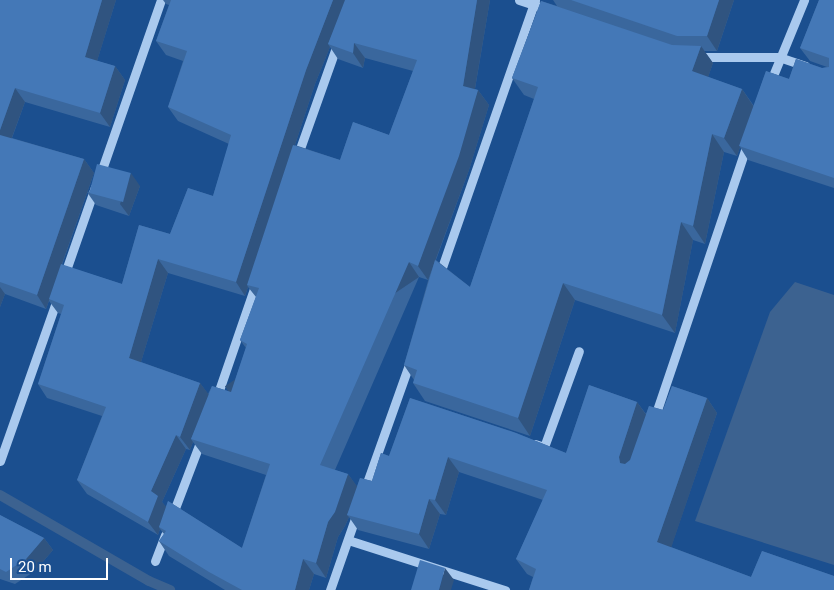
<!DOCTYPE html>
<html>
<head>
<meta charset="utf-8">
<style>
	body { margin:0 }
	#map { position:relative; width:834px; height:590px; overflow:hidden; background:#1b4f8f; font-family:Roboto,sans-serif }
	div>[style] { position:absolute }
	.water>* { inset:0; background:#3c6290 }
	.stream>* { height:10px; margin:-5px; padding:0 5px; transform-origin:5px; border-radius:5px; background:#3c6290 }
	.minor>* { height:9px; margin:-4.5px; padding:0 4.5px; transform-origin:4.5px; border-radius:4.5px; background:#a9c9ee }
	.wall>* { inset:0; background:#3a679d }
	.shaded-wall>* { inset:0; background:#305480; transform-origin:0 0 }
	.building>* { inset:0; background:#4478b7; transform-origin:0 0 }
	span { translate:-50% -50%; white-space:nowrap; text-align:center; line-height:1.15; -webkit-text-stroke:4.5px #1b4f8f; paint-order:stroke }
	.scale { position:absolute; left:10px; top:558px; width:98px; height:22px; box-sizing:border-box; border:2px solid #fff; border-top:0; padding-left:6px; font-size:15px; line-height:18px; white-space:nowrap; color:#fff; -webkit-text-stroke:4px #1b4f8f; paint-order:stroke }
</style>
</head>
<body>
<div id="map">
	<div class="water">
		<i style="clip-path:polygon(795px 282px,834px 295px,834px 565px,695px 521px,770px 312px)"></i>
	</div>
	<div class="stream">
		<i style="left:0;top:495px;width:172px;rotate:30deg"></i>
		<i style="left:149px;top:581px;width:23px;rotate:23deg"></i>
	</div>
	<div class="minor">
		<i style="left:519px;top:0;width:20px;rotate:18deg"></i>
		<i style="left:697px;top:57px;width:82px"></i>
		<i style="left:779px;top:57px;width:28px;rotate:19deg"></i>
		<i style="left:770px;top:83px;width:90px;rotate:-67.7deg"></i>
		<i style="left:297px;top:157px;width:122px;rotate:-70.4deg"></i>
		<i style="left:100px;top:175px;width:185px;rotate:-70.8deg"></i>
		<i style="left:64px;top:276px;width:94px;rotate:-70.8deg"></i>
		<i style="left:439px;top:276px;width:292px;rotate:-70.8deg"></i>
		<i style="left:216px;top:399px;width:123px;rotate:-71deg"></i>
		<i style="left:654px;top:419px;width:293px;rotate:-71.3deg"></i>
		<i style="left:535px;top:444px;width:9px;rotate:18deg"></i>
		<i style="left:544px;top:447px;width:102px;rotate:-70deg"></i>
		<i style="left:0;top:461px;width:175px;rotate:-70.6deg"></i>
		<i style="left:364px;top:491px;width:140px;rotate:-70.4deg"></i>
		<i style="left:172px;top:516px;width:85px;rotate:-69.2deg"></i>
		<i style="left:348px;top:540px;width:165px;rotate:17.7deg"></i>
		<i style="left:155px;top:561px;width:28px;rotate:-69deg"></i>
		<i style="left:330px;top:590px;width:82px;rotate:-70.7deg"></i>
	</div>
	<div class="wall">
		<i style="clip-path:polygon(evenodd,0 0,116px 0,97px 61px,115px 66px,125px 80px,110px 127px,25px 102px,12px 138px,84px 159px,94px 173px,62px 265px,122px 284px,139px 225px,170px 234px,188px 188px,213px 196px,229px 144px,178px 121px,168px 107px,183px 61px,166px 55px,156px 41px,169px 5px,166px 4px,163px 0,490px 0,475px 89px,478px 90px,489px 105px,469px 170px,436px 260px,470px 287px,534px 99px,524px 95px,512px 78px,541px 1px,557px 6px,553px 0,734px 0,717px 51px,704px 51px,713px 63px,708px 77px,742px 89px,754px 106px,766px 71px,789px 79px,796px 59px,822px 68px,827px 67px,810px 61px,800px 48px,819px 0,834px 0,834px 188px,748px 160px,740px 147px,737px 156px,724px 152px,705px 244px,693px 240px,675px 333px,575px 300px,530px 436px,425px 401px,413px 383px,414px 380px,404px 365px,430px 274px,428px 280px,419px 277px,335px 470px,348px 474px,357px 487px,360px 478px,372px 481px,381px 453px,389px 456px,410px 398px,516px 433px,566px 453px,589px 385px,637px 402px,646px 414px,649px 406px,663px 410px,672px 386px,707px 398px,717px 413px,671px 547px,751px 577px,762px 551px,834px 576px,834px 590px,529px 590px,533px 577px,527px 574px,516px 559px,543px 500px,459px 472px,446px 515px,440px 514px,429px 549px,358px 530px,349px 517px,345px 526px,338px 537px,326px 578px,314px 574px,309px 590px,225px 590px,169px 556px,159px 541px,164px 534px,160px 529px,158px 535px,87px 494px,77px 480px,102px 416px,47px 398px,38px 384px,61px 314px,58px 313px,49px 301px,46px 309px,5px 294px,0 307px,0 0,330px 47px,338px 59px,363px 68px,365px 58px,413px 71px,389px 135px,353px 122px,340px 160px,295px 145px,315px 84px,330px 47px,0 0,168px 273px,245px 296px,248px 287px,256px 297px,240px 340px,246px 348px,231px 392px,212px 386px,208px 394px,200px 383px,141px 362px,168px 273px,0 0,193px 442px,202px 454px,266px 475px,242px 548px,168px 501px,166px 507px,162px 502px,186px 449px,190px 450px,193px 442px)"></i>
		<i style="clip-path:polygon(140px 186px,129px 216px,96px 205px,87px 192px)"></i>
		<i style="clip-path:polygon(0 515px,44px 538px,53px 550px,35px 571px,15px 584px,0 579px)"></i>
	</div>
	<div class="shaded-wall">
		<i style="clip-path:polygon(102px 0,116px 0,94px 71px,85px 57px)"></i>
		<i style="clip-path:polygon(333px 0,347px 0,328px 44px,330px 47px,315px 84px,249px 285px,247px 285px,248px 287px,245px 296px,236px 282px,306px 70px)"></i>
		<i style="clip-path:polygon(477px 0,490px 0,473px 100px,463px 86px)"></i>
		<i style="clip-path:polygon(719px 0,734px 0,717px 51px,707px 36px)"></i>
		<i style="clip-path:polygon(354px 43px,365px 58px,363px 68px,353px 53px)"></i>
		<i style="clip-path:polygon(701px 46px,713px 63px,704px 89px,692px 71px)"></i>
		<i style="clip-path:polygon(115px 66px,125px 80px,110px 127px,100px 113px)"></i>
		<i style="clip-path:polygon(15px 88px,25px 102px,8px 148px,0 137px,0 130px)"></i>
		<i style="clip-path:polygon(742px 89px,754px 107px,737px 156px,724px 138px)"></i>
		<i style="clip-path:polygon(478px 90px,489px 105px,469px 170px,428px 280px,418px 266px)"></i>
		<i style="clip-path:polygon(712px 134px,724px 152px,705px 244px,693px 226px)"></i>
		<i style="clip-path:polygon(84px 159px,94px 173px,46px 309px,37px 295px)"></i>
		<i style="clip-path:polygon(131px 173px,140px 186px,129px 216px,120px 204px)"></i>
		<i style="clip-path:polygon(681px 222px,693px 240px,675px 333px,662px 315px)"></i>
		<i style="clip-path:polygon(158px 259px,168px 273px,138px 372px,129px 358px)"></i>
		<i style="left:409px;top:262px;width:18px;height:222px;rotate:56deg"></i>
		<i style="clip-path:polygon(563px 283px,575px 300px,530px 436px,518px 418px)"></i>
		<i style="clip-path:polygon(0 287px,5px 294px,0 307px)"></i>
		<i style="clip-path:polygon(200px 383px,210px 396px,191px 439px,193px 442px,190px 450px,180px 437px)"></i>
		<i style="clip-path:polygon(707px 398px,717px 413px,668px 557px,657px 542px)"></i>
		<i style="clip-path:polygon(637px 402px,647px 416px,629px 472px,620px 463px,619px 457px)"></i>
		<i style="clip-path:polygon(176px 435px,186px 449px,162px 502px,168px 509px,159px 527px,160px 529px,158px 535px,148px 522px,151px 491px)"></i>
		<i style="clip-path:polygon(448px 457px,459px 472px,446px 515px,435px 500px)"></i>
		<i style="clip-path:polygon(348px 474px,359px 489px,347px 515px,349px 517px,345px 526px,338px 537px,326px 578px,316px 563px,328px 522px)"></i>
		<i style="clip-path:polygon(429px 499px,440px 514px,429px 549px,419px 534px)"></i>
		<i style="clip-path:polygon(44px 538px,53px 550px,35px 571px,26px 559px)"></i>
		<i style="clip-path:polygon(303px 559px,314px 574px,309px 590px,295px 590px)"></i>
		<i style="clip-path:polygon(445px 568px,454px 580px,451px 590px,439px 590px)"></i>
	</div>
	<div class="building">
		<i style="clip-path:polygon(0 0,102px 0,85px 57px,115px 66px,100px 113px,15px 88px,0 130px)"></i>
		<i style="clip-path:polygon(171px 0,333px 0,306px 70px,236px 282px,158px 259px,129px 358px,200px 383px,180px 437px,176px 435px,151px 491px,158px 496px,148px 522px,77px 480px,106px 407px,38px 384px,64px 305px,49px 299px,61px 264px,122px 284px,139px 225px,170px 234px,188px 188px,213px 196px,231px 135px,168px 107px,187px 51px,156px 41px)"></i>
		<i style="clip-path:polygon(345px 0,477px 0,463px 86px,478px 90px,459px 156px,418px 266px,409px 262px,320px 465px,348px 474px,335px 512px,328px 522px,316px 563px,303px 559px,295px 590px,242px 590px,209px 572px,159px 541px,166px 531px,159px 527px,168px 501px,242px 548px,270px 464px,191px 439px,212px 386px,231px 392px,247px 344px,240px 340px,259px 288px,247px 285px,293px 145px,340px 160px,353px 122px,389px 135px,417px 60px,354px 43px,353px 53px,328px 44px)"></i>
		<i style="clip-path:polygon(571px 0,719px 0,707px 36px,677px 36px)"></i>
		<i style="clip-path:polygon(819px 0,834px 0,834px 178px,739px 146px,766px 71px,789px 79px,796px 59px,822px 68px,829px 67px,829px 58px,800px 48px)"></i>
		<i style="clip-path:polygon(541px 1px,672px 45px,701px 46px,692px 71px,742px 89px,724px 138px,712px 134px,693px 226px,681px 222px,662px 315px,563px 283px,518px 418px,413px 383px,417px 370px,404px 365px,435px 260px,470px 287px,538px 87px,512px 78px)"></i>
		<i style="clip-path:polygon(0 135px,84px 159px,37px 295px,0 282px)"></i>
		<i style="left:97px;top:164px;width:35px;height:30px;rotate:15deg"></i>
		<i style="clip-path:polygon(589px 385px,637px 402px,619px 457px,620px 463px,625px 464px,630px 460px,649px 406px,663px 410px,672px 386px,707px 398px,657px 542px,751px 577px,762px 551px,834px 576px,834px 590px,529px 590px,536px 569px,516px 559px,547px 490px,448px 457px,435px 500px,429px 499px,419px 534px,347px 515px,360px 478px,372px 481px,381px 453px,389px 456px,410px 398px,516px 433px,566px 453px)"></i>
		<i style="clip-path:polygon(0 515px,44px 538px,26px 559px,6px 572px,0 569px)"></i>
		<i style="clip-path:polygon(420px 560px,445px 568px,439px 590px,411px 590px)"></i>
	</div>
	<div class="scale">20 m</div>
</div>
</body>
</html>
